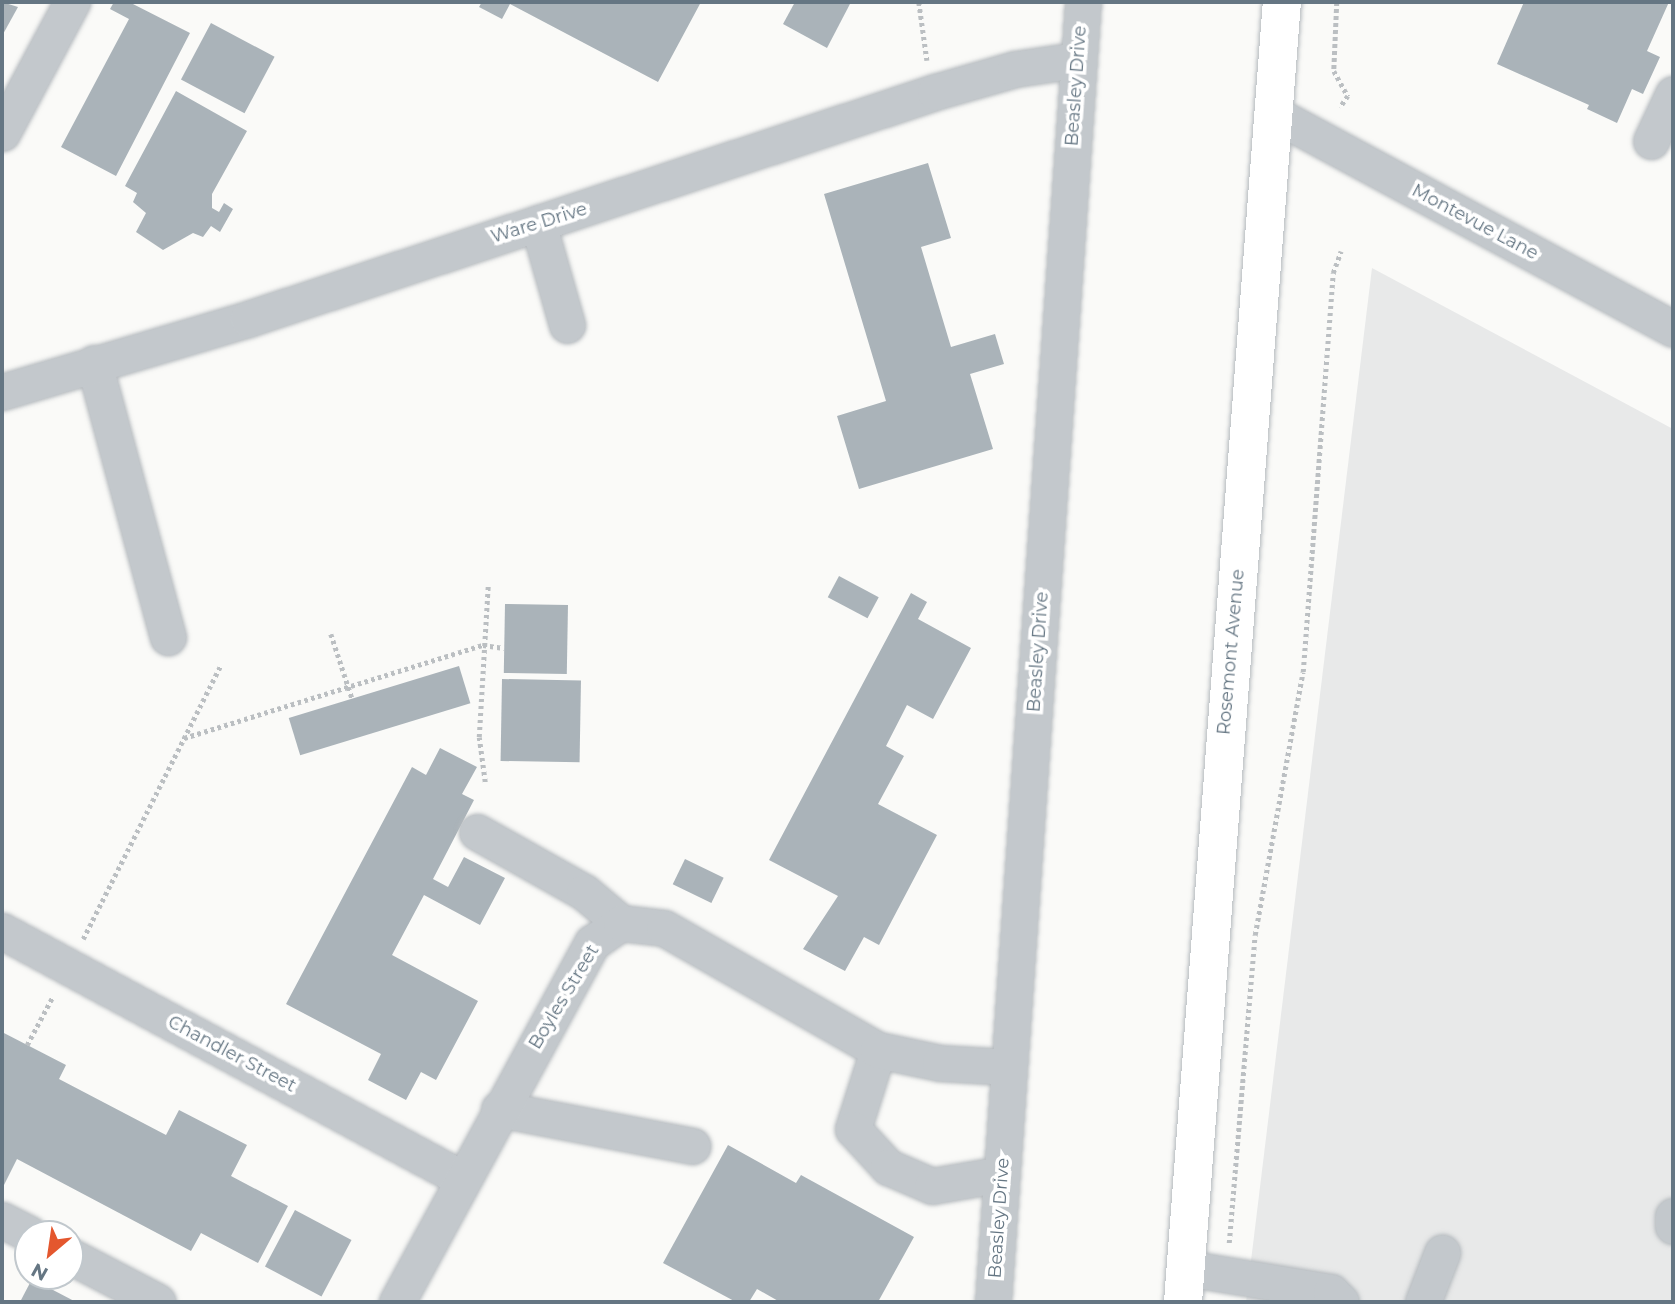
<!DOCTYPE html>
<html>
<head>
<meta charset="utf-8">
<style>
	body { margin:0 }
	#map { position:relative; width:1675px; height:1304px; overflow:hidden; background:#fafaf8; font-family:Montserrat,sans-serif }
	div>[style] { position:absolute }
	.built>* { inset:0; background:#e8e9e9 }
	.building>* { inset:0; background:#aab3b9; transform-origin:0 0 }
	.path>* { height:4.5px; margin-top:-2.25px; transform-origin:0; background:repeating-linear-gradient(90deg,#bbbfc2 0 3.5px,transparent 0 7px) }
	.roads { filter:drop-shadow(0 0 2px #b5babe) drop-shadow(0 0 2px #b5babe) }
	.minor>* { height:35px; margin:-17.5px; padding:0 17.5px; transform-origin:17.5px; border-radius:17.5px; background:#c3c8cc }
	.major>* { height:38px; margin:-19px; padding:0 19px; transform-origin:19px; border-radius:19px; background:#fff }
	span { translate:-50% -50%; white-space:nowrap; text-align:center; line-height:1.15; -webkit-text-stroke:7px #fff; paint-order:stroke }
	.street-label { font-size:18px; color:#657683 }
	.frame { position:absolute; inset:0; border:4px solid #657683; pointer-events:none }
	.north { position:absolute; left:14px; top:1220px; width:70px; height:70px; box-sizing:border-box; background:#fff; border:2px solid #c1c8cd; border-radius:50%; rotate:209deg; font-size:19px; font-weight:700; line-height:28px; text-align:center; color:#657683 }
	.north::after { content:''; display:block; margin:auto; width:24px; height:32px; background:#e4572e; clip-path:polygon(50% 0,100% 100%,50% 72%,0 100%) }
</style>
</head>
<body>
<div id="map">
	<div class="built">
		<i style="clip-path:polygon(1372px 268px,1673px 429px,1673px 1302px,1246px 1302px)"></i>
	</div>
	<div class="building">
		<i style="clip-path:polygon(2px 2px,18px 7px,2px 36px)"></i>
		<i style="clip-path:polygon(114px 2px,129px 2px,190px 33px,116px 176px,61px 147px,129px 19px,110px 9px)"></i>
		<i style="clip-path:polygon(482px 2px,701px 2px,658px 82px,510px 4px,502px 19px,479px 7px)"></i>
		<i style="clip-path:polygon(795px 2px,851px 2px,827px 48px,783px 24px)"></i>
		<i style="clip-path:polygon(1524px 2px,1669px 2px,1647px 51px,1660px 57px,1643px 94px,1632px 89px,1617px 123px,1587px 109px,1589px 105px,1497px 64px)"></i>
		<i style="left:211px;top:23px;width:72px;height:64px;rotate:28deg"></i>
		<i style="clip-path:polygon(176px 91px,247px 131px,212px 194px,212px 208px,219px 212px,224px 203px,233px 209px,220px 232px,211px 226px,203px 237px,193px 233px,163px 250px,136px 232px,146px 213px,133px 202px,137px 193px,125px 186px)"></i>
		<i style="clip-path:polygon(928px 163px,951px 238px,921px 247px,951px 347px,995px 334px,1004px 364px,970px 374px,993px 449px,859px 489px,837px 416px,886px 401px,824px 194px)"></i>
		<i style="left:839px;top:576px;width:45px;height:24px;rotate:28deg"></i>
		<i style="clip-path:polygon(911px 593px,927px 602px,918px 619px,971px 648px,933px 719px,907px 705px,886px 746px,904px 756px,878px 804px,937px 835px,879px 945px,864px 937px,845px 971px,803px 949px,838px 896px,769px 860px)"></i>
		<i style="left:505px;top:604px;width:63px;height:69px;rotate:1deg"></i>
		<i style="left:459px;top:666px;width:39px;height:178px;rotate:73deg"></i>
		<i style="left:502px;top:679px;width:79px;height:82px;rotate:1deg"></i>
		<i style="clip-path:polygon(440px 748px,477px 767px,462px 794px,474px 800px,433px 879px,448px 887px,464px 857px,505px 878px,480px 925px,424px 895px,392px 955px,478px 1001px,436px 1080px,421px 1072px,406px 1100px,368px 1080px,381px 1054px,286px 1004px,412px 767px,426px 775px)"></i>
		<i style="left:685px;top:859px;width:43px;height:28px;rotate:26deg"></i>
		<i style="clip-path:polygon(2px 1032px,66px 1065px,59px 1079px,166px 1135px,179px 1110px,247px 1145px,231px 1176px,288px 1206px,258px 1263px,201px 1233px,191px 1251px,17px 1159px,2px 1189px)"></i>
		<i style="clip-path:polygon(728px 1145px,796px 1183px,801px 1175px,914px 1237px,878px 1302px,780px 1302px,757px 1289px,749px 1302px,736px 1302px,663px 1263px)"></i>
		<i style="left:295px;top:1210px;width:64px;height:64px;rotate:28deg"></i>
		<i style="clip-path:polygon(32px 1279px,76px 1302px,20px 1302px)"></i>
	</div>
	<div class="path">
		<i style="left:919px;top:2px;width:59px;rotate:82.1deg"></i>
		<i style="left:1337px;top:2px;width:69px;rotate:92.5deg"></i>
		<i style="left:1334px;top:71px;width:29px;rotate:61deg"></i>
		<i style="left:1348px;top:96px;width:14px;rotate:124deg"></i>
		<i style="left:331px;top:634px;width:67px;rotate:71.8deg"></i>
		<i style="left:184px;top:738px;width:313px;rotate:-17.3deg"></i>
		<i style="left:483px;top:645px;width:21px;rotate:8deg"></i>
		<i style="left:485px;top:782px;width:45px;rotate:-97.6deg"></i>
		<i style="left:479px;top:737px;width:153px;rotate:-86.6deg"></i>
		<i style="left:83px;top:939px;width:307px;rotate:-63.3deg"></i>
		<i style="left:27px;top:1045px;width:55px;rotate:-62deg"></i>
		<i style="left:1229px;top:1243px;width:309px;rotate:-85.2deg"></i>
		<i style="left:1255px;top:935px;width:267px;rotate:-79.7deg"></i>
		<i style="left:1303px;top:672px;width:400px;rotate:-85.7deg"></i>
		<i style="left:1333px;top:273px;width:23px;rotate:-70deg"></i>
	</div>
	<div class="roads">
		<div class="minor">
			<i style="left:1276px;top:115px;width:451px;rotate:28.3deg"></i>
			<i style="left:2px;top:133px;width:149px;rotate:-61.9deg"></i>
			<i style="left:1651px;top:141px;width:52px;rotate:-64.9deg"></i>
			<i style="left:538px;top:223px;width:106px;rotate:74.1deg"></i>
			<i style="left:94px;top:363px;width:284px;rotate:74.9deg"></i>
			<i style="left:2px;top:392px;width:257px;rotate:-16.5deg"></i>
			<i style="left:248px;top:319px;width:724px;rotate:-18.28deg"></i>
			<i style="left:935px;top:92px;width:83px;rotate:-16deg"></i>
			<i style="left:1015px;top:69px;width:63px;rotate:-8.3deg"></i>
			<i style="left:477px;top:832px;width:123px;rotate:29.3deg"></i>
			<i style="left:584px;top:892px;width:48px;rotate:40deg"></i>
			<i style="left:2px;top:931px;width:521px;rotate:28.29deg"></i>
			<i style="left:878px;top:1050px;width:83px;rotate:107.6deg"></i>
			<i style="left:853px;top:1129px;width:52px;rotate:47.4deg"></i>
			<i style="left:888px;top:1167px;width:48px;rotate:23.4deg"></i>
			<i style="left:932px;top:1186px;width:71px;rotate:-9.7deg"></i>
			<i style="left:499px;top:1109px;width:197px;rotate:10.8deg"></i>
			<i style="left:1673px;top:1216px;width:10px;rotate:90deg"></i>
			<i style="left:2px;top:1220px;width:30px;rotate:27deg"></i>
			<i style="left:70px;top:1256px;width:99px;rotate:27.6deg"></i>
			<i style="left:1186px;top:1268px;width:147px;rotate:9.4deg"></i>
			<i style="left:1331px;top:1292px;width:14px;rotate:45deg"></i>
			<i style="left:397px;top:1302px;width:409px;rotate:-61.5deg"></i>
			<i style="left:592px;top:943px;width:35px;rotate:-35deg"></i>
			<i style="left:621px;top:923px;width:43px;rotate:6.6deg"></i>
			<i style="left:664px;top:928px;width:246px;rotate:29.7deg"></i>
			<i style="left:878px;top:1050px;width:63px;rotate:11.8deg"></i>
			<i style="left:940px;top:1063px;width:68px;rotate:3.4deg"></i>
			<i style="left:993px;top:1302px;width:1303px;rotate:-86.04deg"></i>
			<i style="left:1423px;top:1302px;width:53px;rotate:-68.8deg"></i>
		</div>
		<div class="major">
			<i style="left:1183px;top:1302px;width:1304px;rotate:-85.65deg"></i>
		</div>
	</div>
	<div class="street-label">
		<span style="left:1076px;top:86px;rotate:-86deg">Beasley Drive</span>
		<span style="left:1475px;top:222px;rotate:28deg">Montevue Lane</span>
		<span style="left:539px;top:223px;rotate:-17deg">Ware Drive</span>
		<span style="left:1038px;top:652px;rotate:-86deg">Beasley Drive</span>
		<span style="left:1231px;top:652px;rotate:-85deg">Rosemont Avenue</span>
		<span style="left:564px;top:997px;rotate:-59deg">Boyles Street</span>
		<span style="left:232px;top:1054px;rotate:28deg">Chandler Street</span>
		<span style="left:999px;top:1218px;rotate:-86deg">Beasley Drive</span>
	</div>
	<div class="frame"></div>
	<div class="north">N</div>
</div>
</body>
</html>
